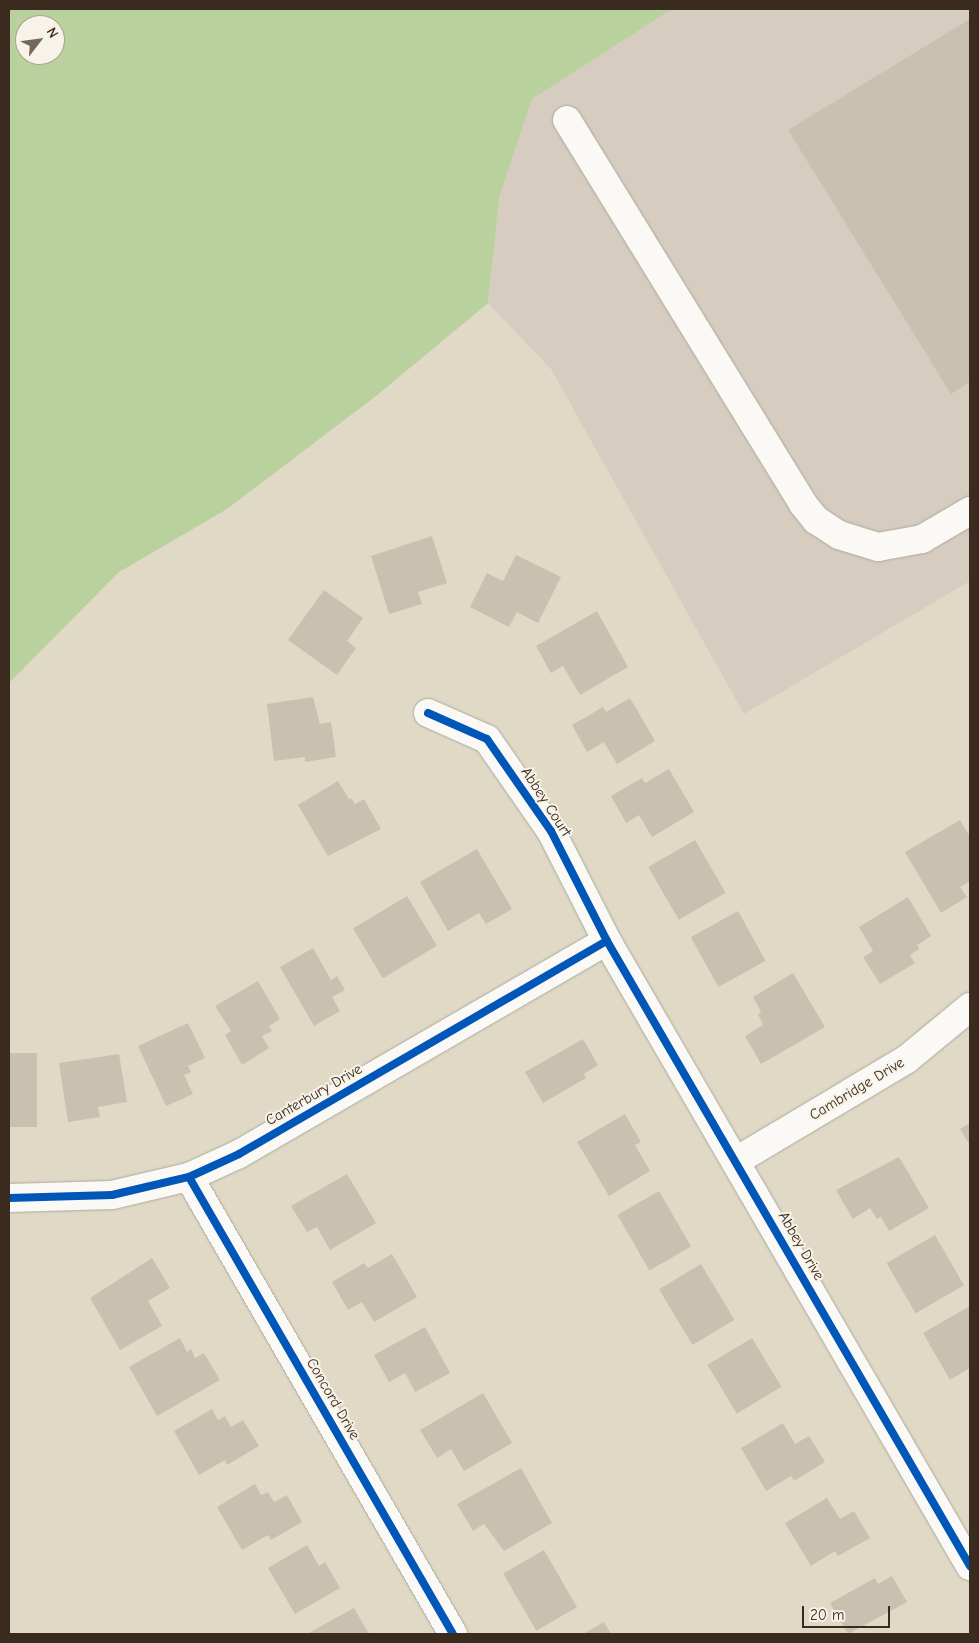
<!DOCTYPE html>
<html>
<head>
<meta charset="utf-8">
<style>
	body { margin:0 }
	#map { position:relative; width:979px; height:1643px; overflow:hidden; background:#e0d9c6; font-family:"Comic Neue",sans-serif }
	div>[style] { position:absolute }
	.industrial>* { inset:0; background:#d6ccbf }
	.green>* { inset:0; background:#b8d19d }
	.building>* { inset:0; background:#cac0b0; transform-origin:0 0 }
	.roads { filter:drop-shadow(0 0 1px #aea99c) drop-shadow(0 0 1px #aea99c) }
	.minor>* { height:28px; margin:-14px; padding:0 14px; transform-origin:14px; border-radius:14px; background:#faf9f6 }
	.cycleway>* { height:8px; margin:-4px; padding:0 4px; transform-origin:4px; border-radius:4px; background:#0057b8 }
	span { translate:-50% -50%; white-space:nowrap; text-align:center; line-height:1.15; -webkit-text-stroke:4px #f7f3e8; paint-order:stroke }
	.street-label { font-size:15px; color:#3b2a1e }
	.frame { position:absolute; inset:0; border:10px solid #3b2a1e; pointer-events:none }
	.north { position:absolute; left:15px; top:15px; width:50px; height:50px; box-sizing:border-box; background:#f7f3e8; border:1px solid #aca397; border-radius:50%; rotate:60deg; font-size:14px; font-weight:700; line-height:20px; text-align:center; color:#3b2a1e }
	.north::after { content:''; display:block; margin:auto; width:18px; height:22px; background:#756759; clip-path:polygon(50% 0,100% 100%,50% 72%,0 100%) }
	.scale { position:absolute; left:802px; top:1606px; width:88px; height:22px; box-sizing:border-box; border:2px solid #3b2a1e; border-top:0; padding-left:6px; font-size:15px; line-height:18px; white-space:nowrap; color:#3b2a1e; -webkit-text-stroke:4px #f7f3e8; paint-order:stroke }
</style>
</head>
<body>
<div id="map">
	<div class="industrial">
		<i style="clip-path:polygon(672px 9px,970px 9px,970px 581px,744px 714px,551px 369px,488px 303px,499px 198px,532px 99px)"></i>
	</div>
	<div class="green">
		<i style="clip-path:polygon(evenodd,9px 9px,672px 9px,532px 99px,499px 198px,488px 303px,376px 396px,227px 509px,119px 572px,9px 683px,9px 9px,25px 25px,55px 25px,55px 55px,25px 55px,25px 25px)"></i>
	</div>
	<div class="building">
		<i style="clip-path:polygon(970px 19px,970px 382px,951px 394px,788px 130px)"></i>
		<i style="clip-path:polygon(432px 536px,447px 583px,418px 592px,422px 604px,389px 614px,371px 556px)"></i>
		<i style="clip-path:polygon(516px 555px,561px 577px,538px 623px,517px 612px,509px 627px,470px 607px,487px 573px,503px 581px)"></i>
		<i style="clip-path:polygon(324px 590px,363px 618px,347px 641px,356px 648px,337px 675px,288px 640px)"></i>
		<i style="clip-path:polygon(597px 611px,628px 667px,580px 695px,563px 666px,551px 673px,536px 646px)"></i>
		<i style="clip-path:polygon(313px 697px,320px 724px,331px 722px,336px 757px,305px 762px,305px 757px,274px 761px,267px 704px)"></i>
		<i style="clip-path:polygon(630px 698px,655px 741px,617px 764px,604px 742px,587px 752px,572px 725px,603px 707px,606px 712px)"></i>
		<i style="clip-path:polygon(669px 769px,694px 812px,652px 837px,639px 815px,626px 823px,611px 796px,642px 778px,645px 783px)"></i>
		<i style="clip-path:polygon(338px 781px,349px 799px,351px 798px,355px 804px,364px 799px,381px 829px,328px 856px,298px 805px)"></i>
		<i style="clip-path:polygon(960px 820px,970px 837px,970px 881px,960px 887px,967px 897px,941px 913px,905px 852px)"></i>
		<i style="left:695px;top:840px;width:61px;height:54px;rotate:60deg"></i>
		<i style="clip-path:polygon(477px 849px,512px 909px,486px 924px,479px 913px,448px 931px,420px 882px)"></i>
		<i style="left:407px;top:896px;width:58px;height:63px;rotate:59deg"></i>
		<i style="clip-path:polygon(908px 897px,931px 936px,917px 945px,919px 949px,910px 955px,915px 963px,880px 984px,863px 957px,873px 951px,859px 927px)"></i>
		<i style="left:738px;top:911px;width:57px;height:54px;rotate:61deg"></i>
		<i style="clip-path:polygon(313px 948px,331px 980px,337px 976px,345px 990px,332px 997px,340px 1011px,314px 1026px,280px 967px)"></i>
		<i style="clip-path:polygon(793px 973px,825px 1027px,761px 1064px,745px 1036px,763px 1025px,758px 1014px,761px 1012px,753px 997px)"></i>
		<i style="clip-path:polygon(258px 981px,280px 1019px,269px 1026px,272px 1031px,262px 1036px,269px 1048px,242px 1065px,225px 1035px,231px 1031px,215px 1006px)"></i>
		<i style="clip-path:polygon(188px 1023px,205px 1058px,188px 1066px,191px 1072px,184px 1075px,193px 1094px,166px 1106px,138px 1046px)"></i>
		<i style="clip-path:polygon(583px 1039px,598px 1065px,584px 1074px,586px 1078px,543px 1103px,525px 1072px)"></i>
		<i style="left:9px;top:1053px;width:28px;height:74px"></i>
		<i style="clip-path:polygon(119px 1054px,127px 1102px,98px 1107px,100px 1117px,68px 1122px,59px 1063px)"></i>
		<i style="clip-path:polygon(625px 1114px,641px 1142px,635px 1145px,650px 1171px,609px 1196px,577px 1142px)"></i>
		<i style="clip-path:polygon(970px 1123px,970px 1145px,960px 1129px)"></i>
		<i style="clip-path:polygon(899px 1157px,929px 1208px,889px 1231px,881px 1217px,877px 1219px,870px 1208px,853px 1219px,836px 1190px)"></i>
		<i style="clip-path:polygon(347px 1174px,376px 1223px,330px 1250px,317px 1227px,307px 1232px,291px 1206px)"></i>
		<i style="left:659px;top:1191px;width:64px;height:48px;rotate:60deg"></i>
		<i style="left:935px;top:1235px;width:58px;height:56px;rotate:60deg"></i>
		<i style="clip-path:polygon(392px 1254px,417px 1297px,374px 1322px,362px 1302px,348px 1310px,332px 1282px,364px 1263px,368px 1268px)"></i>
		<i style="clip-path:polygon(152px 1258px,170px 1288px,148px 1301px,162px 1326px,120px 1350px,90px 1298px)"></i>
		<i style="left:701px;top:1264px;width:65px;height:49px;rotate:59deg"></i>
		<i style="clip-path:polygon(970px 1306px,970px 1368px,950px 1380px,923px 1333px)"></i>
		<i style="clip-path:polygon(425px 1327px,450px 1373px,415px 1392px,405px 1373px,389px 1382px,374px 1355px)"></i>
		<i style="clip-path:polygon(180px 1338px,187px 1352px,191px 1349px,195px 1358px,204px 1353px,220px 1380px,157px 1416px,129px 1367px)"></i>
		<i style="left:752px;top:1338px;width:57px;height:52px;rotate:59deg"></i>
		<i style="clip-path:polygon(483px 1393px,512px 1443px,464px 1471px,451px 1449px,437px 1458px,420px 1430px)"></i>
		<i style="clip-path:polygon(212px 1409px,218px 1420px,225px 1416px,231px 1427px,243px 1420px,259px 1446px,227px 1465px,225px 1460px,199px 1475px,174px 1431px)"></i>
		<i style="clip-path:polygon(783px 1423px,795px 1444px,809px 1436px,825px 1462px,794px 1481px,791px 1476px,766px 1491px,741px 1448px)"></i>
		<i style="clip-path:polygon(521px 1468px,552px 1523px,504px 1551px,484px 1524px,473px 1531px,457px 1504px)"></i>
		<i style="clip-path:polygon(255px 1484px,261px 1495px,268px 1492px,274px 1502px,287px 1495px,302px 1522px,271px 1540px,268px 1535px,242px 1550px,217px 1507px)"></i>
		<i style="clip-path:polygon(827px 1498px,840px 1519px,854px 1511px,870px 1538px,838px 1556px,835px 1551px,811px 1566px,785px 1523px)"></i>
		<i style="clip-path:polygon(307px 1545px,319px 1566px,325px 1562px,340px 1588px,295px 1614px,268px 1568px)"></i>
		<i style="left:544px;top:1550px;width:66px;height:47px;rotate:60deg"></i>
		<i style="clip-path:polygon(892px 1576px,907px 1602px,848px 1634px,830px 1603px,875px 1578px,878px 1584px)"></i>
		<i style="clip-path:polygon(354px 1608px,369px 1634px,307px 1634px)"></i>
		<i style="clip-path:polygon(604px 1622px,611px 1634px,583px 1634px)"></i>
	</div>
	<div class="roads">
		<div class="minor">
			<i style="left:567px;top:120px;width:451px;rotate:58.4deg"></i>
			<i style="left:803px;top:504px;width:21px;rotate:51deg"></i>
			<i style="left:816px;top:520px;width:27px;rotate:33deg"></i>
			<i style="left:839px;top:535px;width:41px;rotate:17.1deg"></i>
			<i style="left:878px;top:547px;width:45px;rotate:-10.3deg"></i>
			<i style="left:922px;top:539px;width:56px;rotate:-30.3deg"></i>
			<i style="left:428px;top:713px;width:64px;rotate:23.8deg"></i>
			<i style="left:487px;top:739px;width:112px;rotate:55.2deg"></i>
			<i style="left:551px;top:831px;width:123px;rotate:63deg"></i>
			<i style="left:607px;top:941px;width:723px;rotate:59.85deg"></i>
			<i style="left:736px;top:1161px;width:199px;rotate:-30.8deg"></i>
			<i style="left:907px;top:1059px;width:82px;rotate:-39.5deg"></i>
			<i style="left:189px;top:1177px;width:528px;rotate:59.99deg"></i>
			<i style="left:9px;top:1198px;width:103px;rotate:-1.7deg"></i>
			<i style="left:112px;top:1195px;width:79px;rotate:-13.2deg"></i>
			<i style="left:189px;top:1177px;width:55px;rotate:-24.7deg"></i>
			<i style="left:239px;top:1154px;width:425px;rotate:-30.1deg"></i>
		</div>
	</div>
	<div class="cycleway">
		<i style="left:428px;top:713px;width:64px;rotate:23.8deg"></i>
		<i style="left:487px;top:739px;width:112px;rotate:55.2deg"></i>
		<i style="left:551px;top:831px;width:123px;rotate:63deg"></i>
		<i style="left:607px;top:941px;width:723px;rotate:59.85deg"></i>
		<i style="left:189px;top:1177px;width:528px;rotate:59.99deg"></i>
		<i style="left:9px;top:1198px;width:103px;rotate:-1.7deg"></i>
		<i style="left:112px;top:1195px;width:79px;rotate:-13.2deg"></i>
		<i style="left:189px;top:1177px;width:55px;rotate:-24.7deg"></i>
		<i style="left:239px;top:1154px;width:425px;rotate:-30.1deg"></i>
	</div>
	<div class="street-label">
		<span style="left:546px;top:802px;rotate:57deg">Abbey Court</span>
		<span style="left:857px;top:1089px;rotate:-31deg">Cambridge Drive</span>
		<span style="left:314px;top:1095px;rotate:-30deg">Canterbury Drive</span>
		<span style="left:801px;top:1246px;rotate:60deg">Abbey Drive</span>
		<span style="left:333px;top:1399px;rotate:60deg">Concord Drive</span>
	</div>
	<div class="frame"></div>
	<div class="north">N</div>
	<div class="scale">20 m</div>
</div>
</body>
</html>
